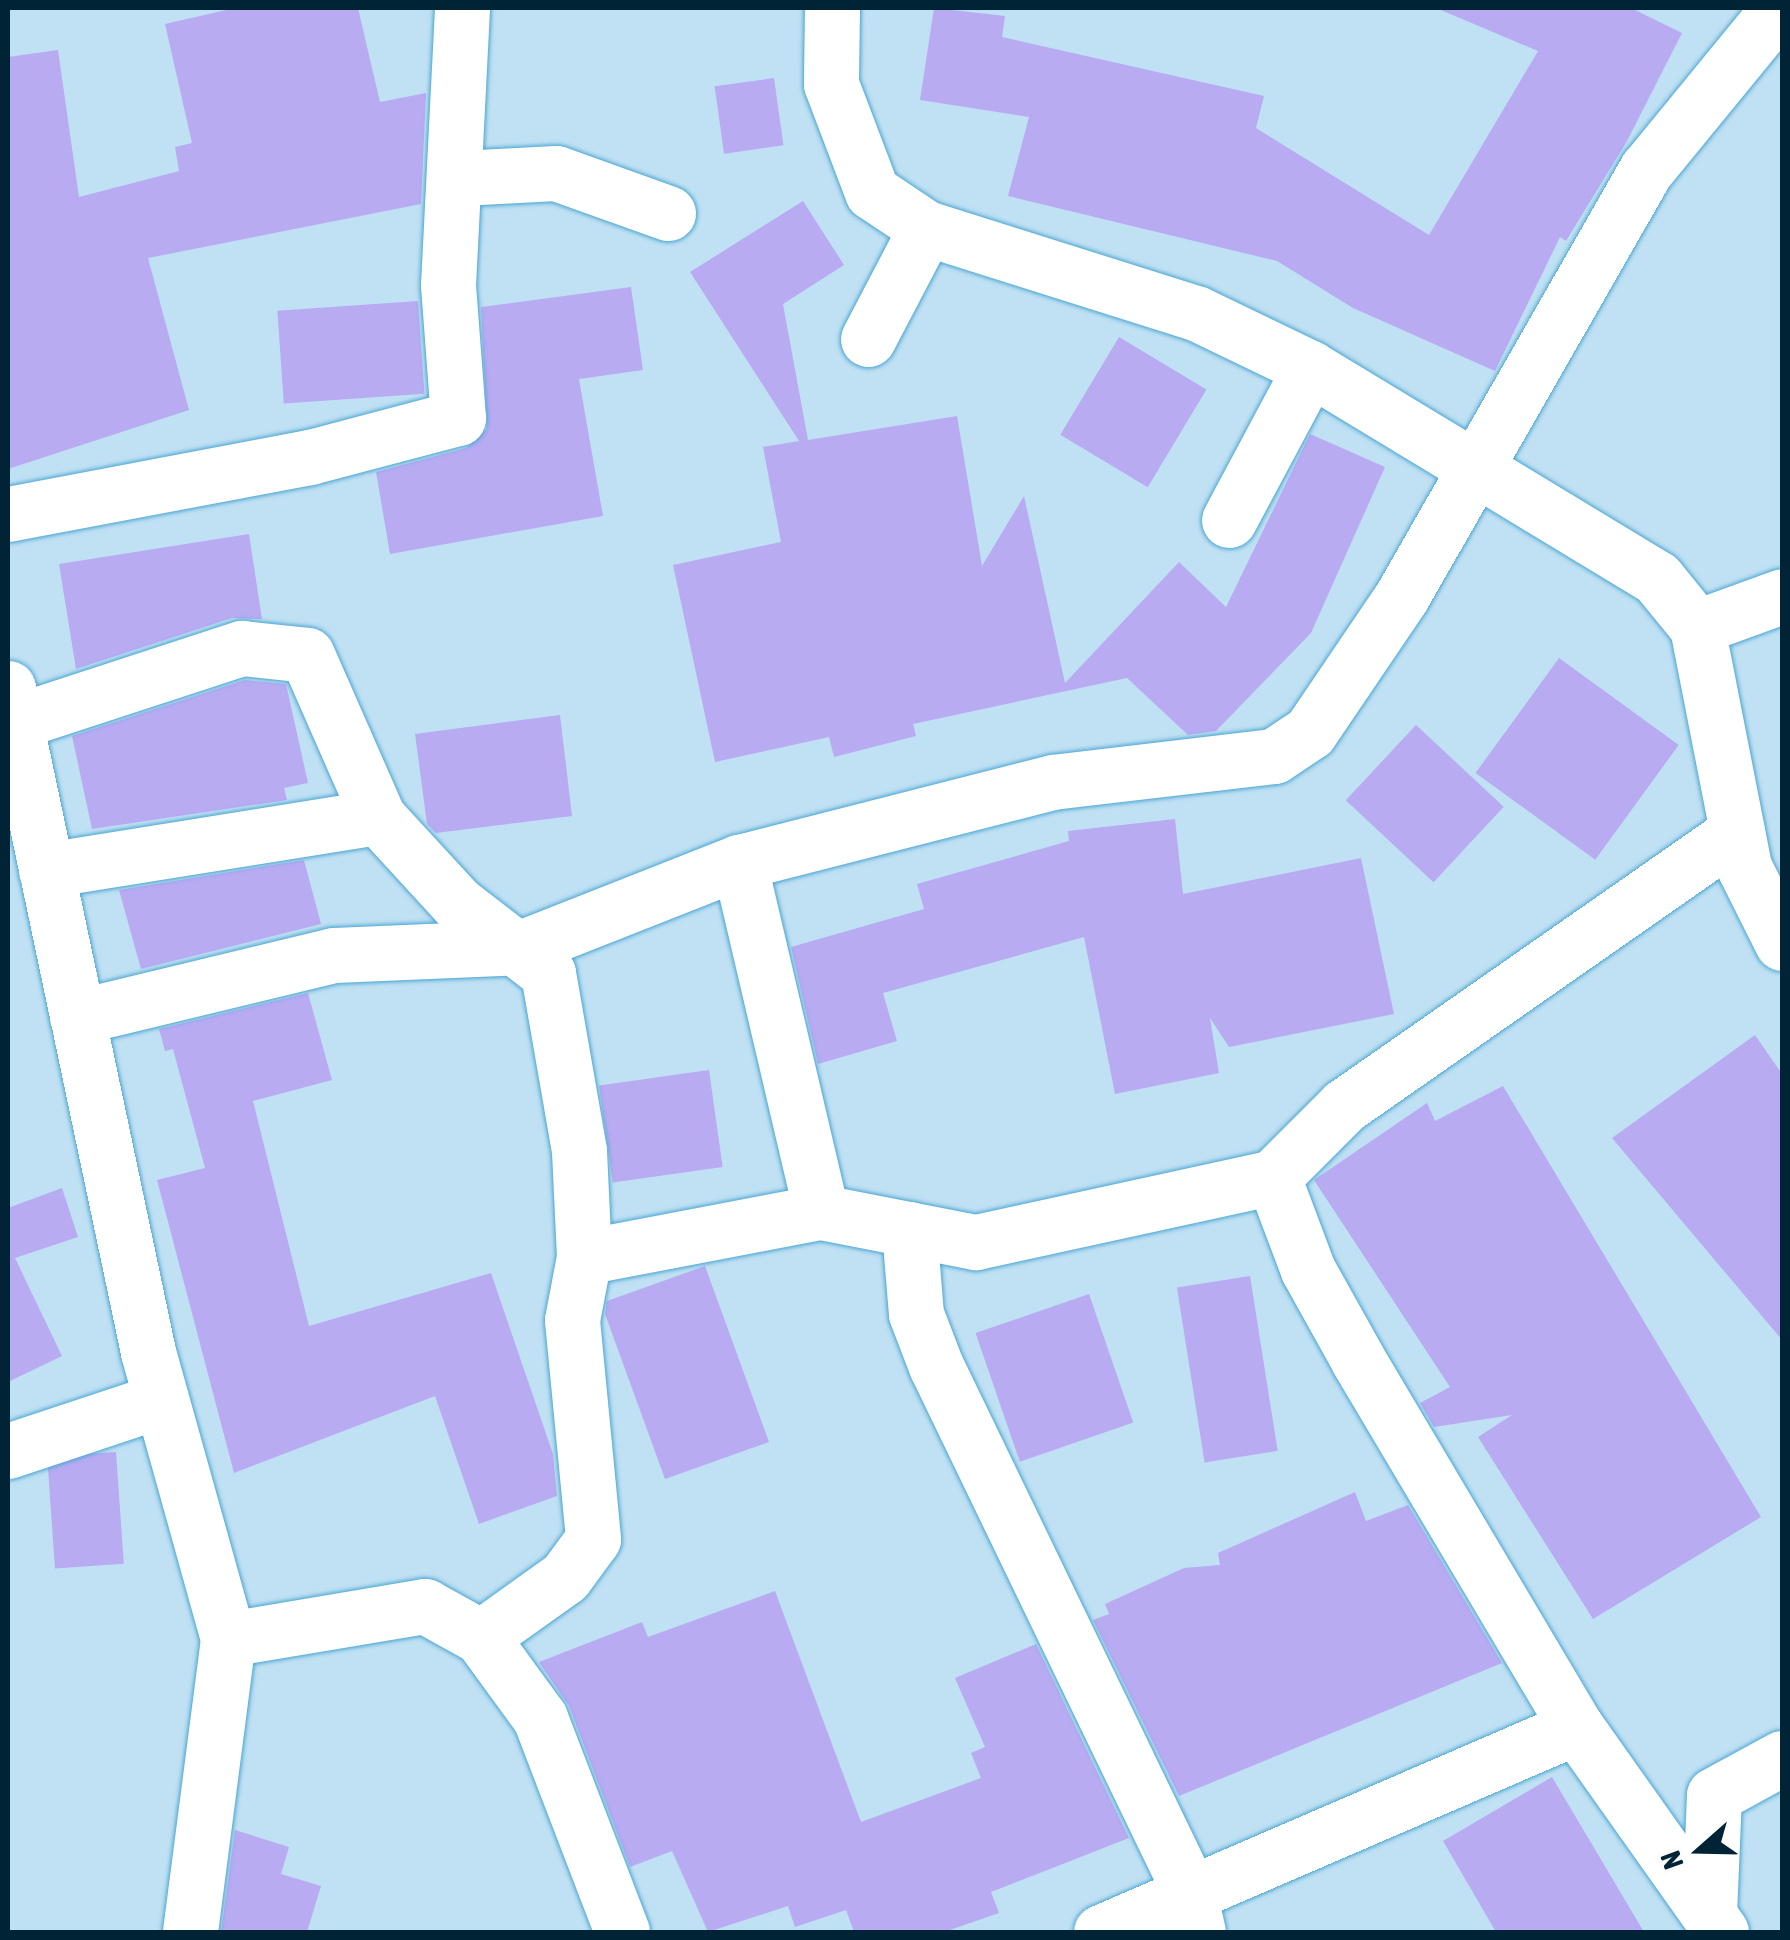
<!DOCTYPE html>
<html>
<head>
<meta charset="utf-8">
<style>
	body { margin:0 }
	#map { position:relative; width:1790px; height:1940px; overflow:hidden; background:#c0e1f3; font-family:"Asap Condensed",sans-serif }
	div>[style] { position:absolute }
	.building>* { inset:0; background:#b8abf2; transform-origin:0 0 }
	.roads { filter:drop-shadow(0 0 2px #4ba6d3) drop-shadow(0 0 2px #4ba6d3) }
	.street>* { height:55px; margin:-27.5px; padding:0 27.5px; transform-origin:27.5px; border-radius:27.5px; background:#fff }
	span { translate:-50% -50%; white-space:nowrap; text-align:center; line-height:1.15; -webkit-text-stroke:8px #fcfcfc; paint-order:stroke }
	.frame { position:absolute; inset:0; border:10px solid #002436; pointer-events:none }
	.north { position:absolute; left:1650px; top:1800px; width:100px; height:100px; -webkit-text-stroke:8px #fcfcfc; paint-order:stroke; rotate:250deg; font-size:28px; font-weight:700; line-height:40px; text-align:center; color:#002436 }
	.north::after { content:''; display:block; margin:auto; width:35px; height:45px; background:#002436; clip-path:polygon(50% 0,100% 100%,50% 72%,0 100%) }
</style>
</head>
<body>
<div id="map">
	<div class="building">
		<i style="clip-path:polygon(235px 8px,358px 8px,380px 102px,426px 93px,421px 204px,148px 258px,189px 410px,8px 469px,8px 57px,58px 50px,79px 197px,179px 171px,175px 147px,192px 143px,165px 24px)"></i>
		<i style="clip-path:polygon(934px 8px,1005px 16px,1002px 37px,1264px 96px,1256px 128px,1429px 235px,1538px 51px,1436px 8px,1631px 8px,1682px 33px,1627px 141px,1566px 241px,1560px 237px,1495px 371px,1353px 308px,1277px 261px,1008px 196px,1029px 117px,920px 100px)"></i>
		<i style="left:774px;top:78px;width:68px;height:60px;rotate:82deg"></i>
		<i style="clip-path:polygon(803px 201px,844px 265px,783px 304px,808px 440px,957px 416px,982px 566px,1024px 496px,1065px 683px,1179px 562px,1226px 607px,1310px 434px,1385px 467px,1311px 633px,1216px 731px,1188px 735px,1127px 678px,913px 724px,916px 736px,834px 757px,829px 737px,715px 762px,673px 565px,781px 542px,763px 447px,799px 441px,690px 272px)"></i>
		<i style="clip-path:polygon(631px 287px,643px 370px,579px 379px,603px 516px,390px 554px,376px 472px,466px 448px,487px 429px,481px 307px)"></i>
		<i style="left:418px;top:301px;width:93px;height:141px;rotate:86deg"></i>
		<i style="left:1119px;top:337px;width:102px;height:114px;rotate:31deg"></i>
		<i style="clip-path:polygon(249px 534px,262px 619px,232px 618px,76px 669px,59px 564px)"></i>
		<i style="left:1559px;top:658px;width:148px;height:142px;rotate:36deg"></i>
		<i style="clip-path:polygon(245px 680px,286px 684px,308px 783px,284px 788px,287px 800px,92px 829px,72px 736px)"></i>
		<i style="clip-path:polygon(560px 715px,572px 816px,436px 833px,427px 824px,415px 734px)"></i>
		<i style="left:1416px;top:725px;width:120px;height:103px;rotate:43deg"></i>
		<i style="clip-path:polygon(1175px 819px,1183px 894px,1361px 858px,1394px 1014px,1229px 1047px,1210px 1018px,1219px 1073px,1115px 1094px,1084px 937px,883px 993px,897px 1041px,818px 1064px,791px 947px,924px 909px,917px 884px,1069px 841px,1068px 831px)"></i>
		<i style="clip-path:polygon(304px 860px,321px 924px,141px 969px,119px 890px)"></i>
		<i style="clip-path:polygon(308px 993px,332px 1080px,253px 1101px,309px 1326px,491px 1273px,553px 1454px,557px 1496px,479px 1524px,435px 1396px,234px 1473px,157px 1180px,205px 1168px,173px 1049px,165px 1051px,159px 1029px)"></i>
		<i style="clip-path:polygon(1755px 1035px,1782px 1074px,1782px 1340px,1612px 1138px)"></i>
		<i style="left:709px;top:1070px;width:98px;height:111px;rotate:82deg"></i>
		<i style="clip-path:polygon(1503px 1086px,1761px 1517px,1593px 1619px,1478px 1437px,1512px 1415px,1434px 1427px,1420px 1403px,1450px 1387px,1314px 1180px,1427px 1103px,1435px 1121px)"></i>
		<i style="clip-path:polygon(62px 1188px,78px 1237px,15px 1258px,62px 1356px,8px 1382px,8px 1208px)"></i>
		<i style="clip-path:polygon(705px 1266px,769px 1442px,665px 1479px,605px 1314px,607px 1301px)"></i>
		<i style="left:1250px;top:1276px;width:177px;height:74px;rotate:81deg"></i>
		<i style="left:1089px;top:1294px;width:136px;height:120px;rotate:71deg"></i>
		<i style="left:116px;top:1452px;width:112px;height:69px;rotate:86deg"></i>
		<i style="clip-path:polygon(1355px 1492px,1366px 1521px,1408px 1505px,1502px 1663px,1179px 1796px,1093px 1620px,1109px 1614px,1105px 1604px,1184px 1568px,1220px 1565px,1218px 1553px)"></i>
		<i style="clip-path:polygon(775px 1591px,861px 1822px,981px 1778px,971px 1753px,985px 1747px,955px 1678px,1036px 1644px,1129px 1838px,991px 1892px,999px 1913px,944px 1932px,854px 1932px,846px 1910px,795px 1927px,788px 1906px,708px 1932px,672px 1851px,630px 1867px,569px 1706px,539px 1662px,642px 1622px,648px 1637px)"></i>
		<i style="clip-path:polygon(1552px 1777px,1644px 1932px,1496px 1932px,1443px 1841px)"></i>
		<i style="clip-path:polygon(235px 1830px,289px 1847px,281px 1874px,321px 1886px,307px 1932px,221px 1932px)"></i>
	</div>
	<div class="roads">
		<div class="street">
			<i style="left:832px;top:8px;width:76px;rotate:90.8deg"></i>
			<i style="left:831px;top:84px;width:116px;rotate:69.2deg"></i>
			<i style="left:872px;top:192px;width:65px;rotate:33.7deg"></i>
			<i style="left:926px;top:228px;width:285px;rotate:17.5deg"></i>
			<i style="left:1198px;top:314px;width:124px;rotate:25.7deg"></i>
			<i style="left:1310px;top:368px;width:406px;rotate:31.2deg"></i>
			<i style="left:1657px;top:578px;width:63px;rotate:50.8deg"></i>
			<i style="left:1697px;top:627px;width:245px;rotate:78.9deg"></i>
			<i style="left:1744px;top:867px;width:85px;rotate:63.4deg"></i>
			<i style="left:460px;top:178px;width:96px;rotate:-3deg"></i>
			<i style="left:556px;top:173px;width:119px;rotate:19.7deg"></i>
			<i style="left:868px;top:339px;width:125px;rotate:-62.4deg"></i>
			<i style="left:8px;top:514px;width:307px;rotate:-10.7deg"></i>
			<i style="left:310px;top:457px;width:153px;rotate:-14.8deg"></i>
			<i style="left:458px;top:418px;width:133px;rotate:-94.3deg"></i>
			<i style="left:448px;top:285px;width:277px;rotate:-87.1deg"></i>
			<i style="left:1229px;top:520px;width:172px;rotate:-61.9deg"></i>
			<i style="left:1697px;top:627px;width:90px;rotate:-20deg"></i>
			<i style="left:8px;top:688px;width:679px;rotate:78.09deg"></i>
			<i style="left:148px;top:1352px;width:298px;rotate:74.4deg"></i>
			<i style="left:228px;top:1639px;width:295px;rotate:97.4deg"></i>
			<i style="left:15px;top:722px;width:239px;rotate:-18.1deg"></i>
			<i style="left:242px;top:648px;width:65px;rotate:6.1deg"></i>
			<i style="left:307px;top:655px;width:177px;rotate:66.3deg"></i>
			<i style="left:378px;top:817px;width:117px;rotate:47.4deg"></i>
			<i style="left:457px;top:903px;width:115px;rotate:37.6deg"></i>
			<i style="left:548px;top:973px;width:181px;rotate:80.1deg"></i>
			<i style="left:579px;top:1151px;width:106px;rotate:87.3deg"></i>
			<i style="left:584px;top:1257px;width:64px;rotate:100.8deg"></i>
			<i style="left:572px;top:1320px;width:220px;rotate:84.5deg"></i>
			<i style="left:593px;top:1539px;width:47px;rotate:126.4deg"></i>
			<i style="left:565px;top:1577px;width:103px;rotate:144.5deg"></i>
			<i style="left:739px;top:862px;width:359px;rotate:76.8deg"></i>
			<i style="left:46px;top:870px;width:336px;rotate:-9.1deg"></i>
			<i style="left:77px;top:1017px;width:264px;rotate:-13.6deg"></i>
			<i style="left:334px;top:955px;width:189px;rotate:-2.4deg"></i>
			<i style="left:523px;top:947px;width:232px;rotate:-21.5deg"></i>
			<i style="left:739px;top:862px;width:323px;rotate:-14.3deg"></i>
			<i style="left:1052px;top:782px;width:224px;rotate:-6.7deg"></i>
			<i style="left:1274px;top:756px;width:43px;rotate:-33.7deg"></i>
			<i style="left:1310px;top:732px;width:164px;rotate:-55.9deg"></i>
			<i style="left:1402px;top:596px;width:492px;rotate:-60.2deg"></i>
			<i style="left:1647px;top:169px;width:208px;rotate:-50.7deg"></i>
			<i style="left:1273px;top:1177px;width:99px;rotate:69.4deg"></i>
			<i style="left:1308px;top:1270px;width:103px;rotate:60.9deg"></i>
			<i style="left:1358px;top:1360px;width:427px;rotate:59.3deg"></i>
			<i style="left:1576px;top:1727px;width:251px;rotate:54.7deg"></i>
			<i style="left:909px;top:1229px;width:85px;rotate:85.3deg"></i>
			<i style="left:916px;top:1314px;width:56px;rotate:69deg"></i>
			<i style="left:936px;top:1366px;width:580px;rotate:64.23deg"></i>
			<i style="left:1188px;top:1888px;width:45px;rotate:77.2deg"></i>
			<i style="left:584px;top:1257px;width:241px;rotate:-10.8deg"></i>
			<i style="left:821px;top:1212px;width:158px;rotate:11deg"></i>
			<i style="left:976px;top:1242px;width:304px;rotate:-12.3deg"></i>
			<i style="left:1273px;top:1177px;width:100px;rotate:-45deg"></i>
			<i style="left:1344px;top:1106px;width:479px;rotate:-34.9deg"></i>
			<i style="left:8px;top:1451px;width:161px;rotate:-18.4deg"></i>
			<i style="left:228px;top:1639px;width:200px;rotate:-9.5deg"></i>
			<i style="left:425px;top:1606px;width:64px;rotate:29deg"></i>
			<i style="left:481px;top:1637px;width:100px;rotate:53.9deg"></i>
			<i style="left:540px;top:1718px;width:229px;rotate:69deg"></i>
			<i style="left:1709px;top:1914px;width:119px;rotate:-87.6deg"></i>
			<i style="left:1714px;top:1795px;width:77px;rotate:-28.6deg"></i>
			<i style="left:1101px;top:1932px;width:517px;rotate:-23.34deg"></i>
		</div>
	</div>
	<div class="frame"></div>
	<div class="north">N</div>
</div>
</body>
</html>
